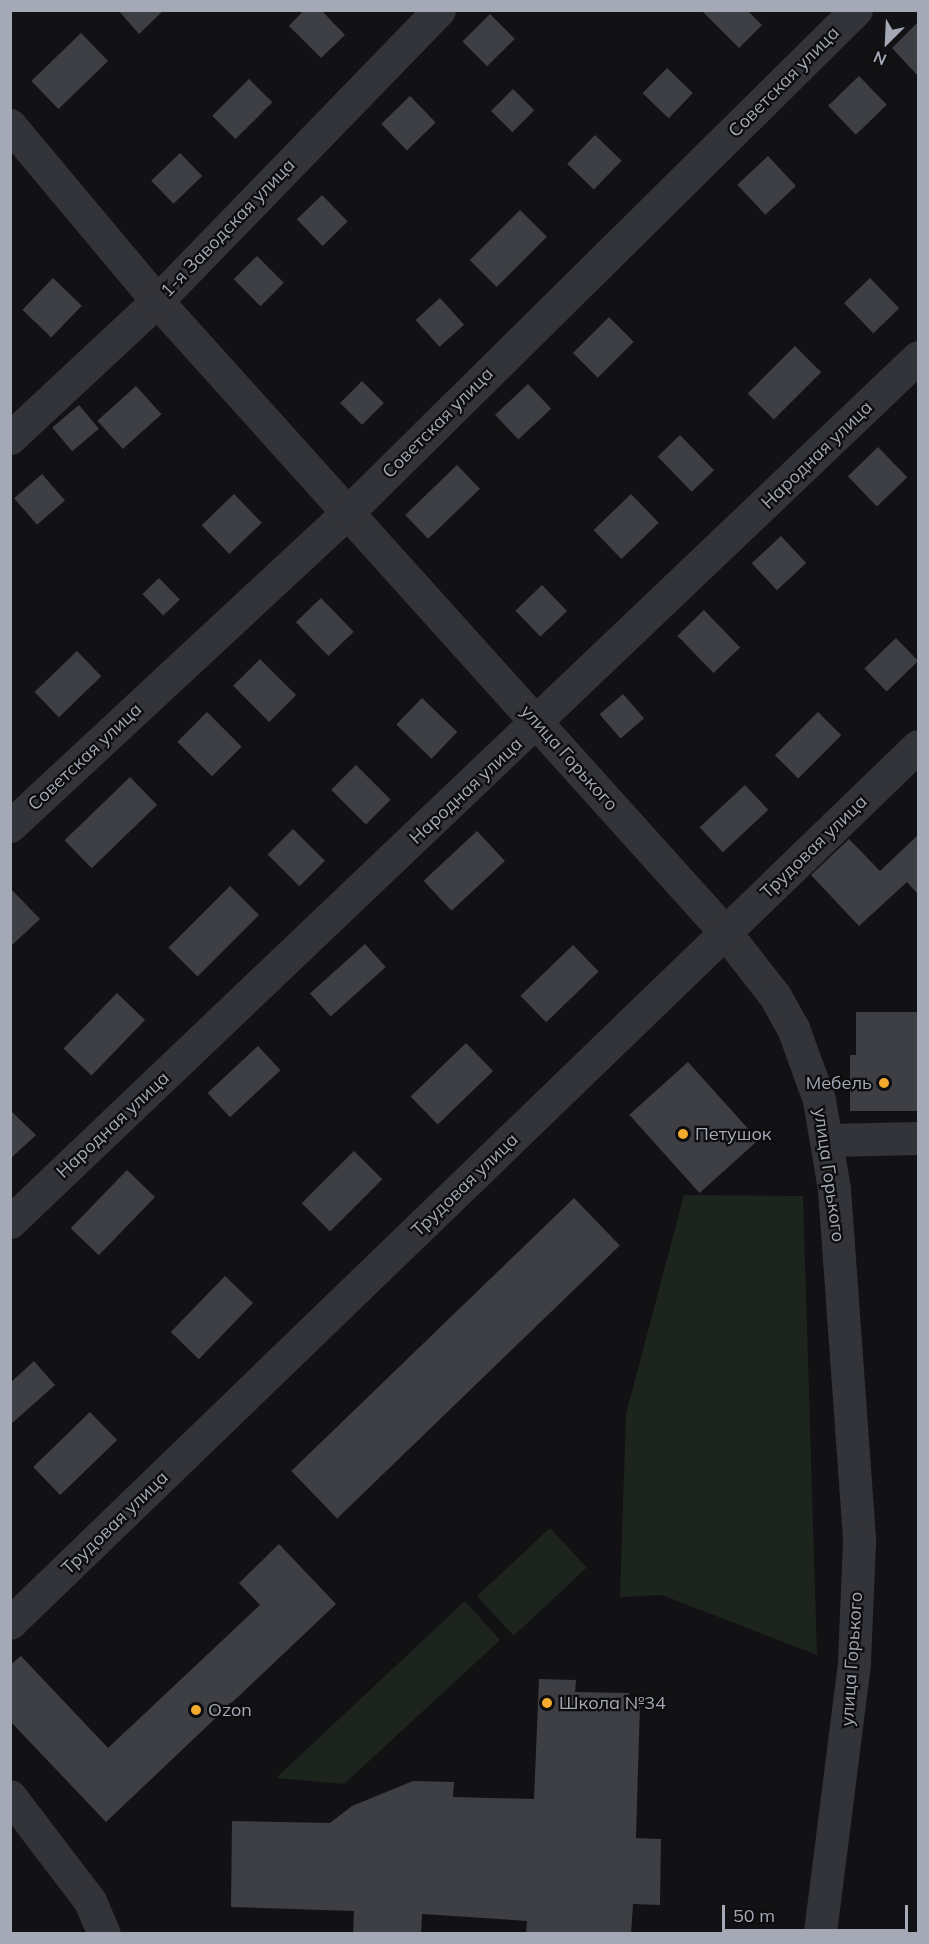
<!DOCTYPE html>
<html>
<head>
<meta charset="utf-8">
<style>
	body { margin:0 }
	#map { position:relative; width:929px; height:1944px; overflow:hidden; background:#121214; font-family:Mulish,sans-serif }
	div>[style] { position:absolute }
	.green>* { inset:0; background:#1d241d; transform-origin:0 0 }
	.building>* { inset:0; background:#3e3f44; transform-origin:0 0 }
	.minor>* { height:33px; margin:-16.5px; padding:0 16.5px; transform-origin:16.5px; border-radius:16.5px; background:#333439 }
	.dots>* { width:16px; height:16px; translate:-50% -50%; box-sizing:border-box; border:3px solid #0d0d0f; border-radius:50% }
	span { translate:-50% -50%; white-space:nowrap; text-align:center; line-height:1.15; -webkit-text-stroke:4.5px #0d0d0f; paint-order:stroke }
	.street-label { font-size:18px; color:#a4a9b5 }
	.poi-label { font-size:18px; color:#a4a9b5 }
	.right { translate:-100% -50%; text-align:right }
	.left { translate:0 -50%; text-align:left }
	.frame { position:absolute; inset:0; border:12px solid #a4a9b5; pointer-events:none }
	.north { position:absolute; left:857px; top:12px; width:60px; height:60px; -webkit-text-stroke:4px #0d0d0f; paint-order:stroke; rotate:204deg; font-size:16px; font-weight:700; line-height:24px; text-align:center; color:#a4a9b5 }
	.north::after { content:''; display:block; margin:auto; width:21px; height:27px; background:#a4a9b5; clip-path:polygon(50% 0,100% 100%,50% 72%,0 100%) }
	.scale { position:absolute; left:722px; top:1905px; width:186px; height:27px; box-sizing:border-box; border:3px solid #a4a9b5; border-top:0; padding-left:8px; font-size:18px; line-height:21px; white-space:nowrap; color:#a4a9b5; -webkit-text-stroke:4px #0d0d0f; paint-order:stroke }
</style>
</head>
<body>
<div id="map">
	<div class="green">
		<i style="clip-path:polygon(684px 1195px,803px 1196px,817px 1655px,662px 1595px,620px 1597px,626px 1414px)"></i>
		<i style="left:550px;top:1528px;width:54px;height:100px;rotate:47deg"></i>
		<i style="clip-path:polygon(465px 1601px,500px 1640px,344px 1784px,276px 1778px)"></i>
	</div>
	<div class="building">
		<i style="clip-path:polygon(118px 10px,164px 10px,139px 34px)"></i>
		<i style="clip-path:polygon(304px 10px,321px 10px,345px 35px,321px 58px,289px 26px)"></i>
		<i style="clip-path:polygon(701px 10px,747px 10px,762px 25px,739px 48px)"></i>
		<i style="left:490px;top:14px;width:35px;height:39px;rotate:45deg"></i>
		<i style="clip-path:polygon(918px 22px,918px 76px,892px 48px)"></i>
		<i style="left:81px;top:33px;width:39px;height:69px;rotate:46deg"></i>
		<i style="left:667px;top:68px;width:36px;height:35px;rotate:44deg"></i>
		<i style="left:859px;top:76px;width:40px;height:43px;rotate:46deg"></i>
		<i style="left:249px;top:79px;width:33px;height:52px;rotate:45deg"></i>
		<i style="left:513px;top:89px;width:30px;height:31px;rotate:45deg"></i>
		<i style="left:410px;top:96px;width:37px;height:40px;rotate:46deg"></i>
		<i style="left:595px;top:135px;width:37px;height:40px;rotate:44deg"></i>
		<i style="left:180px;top:153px;width:32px;height:40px;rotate:46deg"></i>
		<i style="left:768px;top:156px;width:41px;height:42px;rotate:47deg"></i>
		<i style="left:322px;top:195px;width:37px;height:35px;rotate:46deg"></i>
		<i style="left:520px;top:210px;width:38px;height:71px;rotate:45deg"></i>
		<i style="left:257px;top:256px;width:38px;height:33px;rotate:45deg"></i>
		<i style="left:53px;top:278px;width:40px;height:44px;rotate:44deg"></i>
		<i style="left:870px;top:278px;width:42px;height:36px;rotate:46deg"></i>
		<i style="left:440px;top:298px;width:36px;height:33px;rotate:48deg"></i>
		<i style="left:609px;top:317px;width:35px;height:51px;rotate:45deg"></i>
		<i style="left:795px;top:346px;width:37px;height:67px;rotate:45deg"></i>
		<i style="left:362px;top:381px;width:31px;height:31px;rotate:45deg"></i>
		<i style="left:528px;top:384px;width:34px;height:45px;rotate:47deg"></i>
		<i style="left:136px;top:386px;width:38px;height:52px;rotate:48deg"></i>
		<i style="left:79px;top:405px;width:31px;height:35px;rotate:50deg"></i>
		<i style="left:680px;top:435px;width:49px;height:31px;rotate:46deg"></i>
		<i style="left:878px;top:447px;width:42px;height:42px;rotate:46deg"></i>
		<i style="left:457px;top:465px;width:33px;height:72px;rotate:46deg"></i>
		<i style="left:42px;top:474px;width:35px;height:37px;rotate:49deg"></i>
		<i style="left:234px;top:494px;width:40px;height:45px;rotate:46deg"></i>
		<i style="left:631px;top:494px;width:40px;height:52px;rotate:46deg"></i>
		<i style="left:781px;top:536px;width:37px;height:40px;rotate:47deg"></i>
		<i style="left:159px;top:578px;width:30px;height:23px;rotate:46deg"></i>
		<i style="left:542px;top:585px;width:36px;height:37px;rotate:46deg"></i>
		<i style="left:321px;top:598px;width:47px;height:35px;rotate:46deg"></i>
		<i style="left:704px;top:610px;width:52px;height:37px;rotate:46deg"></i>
		<i style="left:896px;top:638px;width:32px;height:44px;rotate:46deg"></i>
		<i style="left:77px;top:651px;width:35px;height:59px;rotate:46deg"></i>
		<i style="left:260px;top:659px;width:51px;height:38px;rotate:45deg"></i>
		<i style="left:623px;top:694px;width:32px;height:31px;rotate:49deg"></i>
		<i style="left:422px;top:698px;width:49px;height:37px;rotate:44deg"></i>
		<i style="left:207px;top:712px;width:49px;height:42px;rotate:45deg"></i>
		<i style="left:818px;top:712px;width:33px;height:61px;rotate:45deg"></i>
		<i style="left:356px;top:765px;width:49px;height:35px;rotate:45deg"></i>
		<i style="left:130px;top:777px;width:39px;height:91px;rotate:46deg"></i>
		<i style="left:745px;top:785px;width:34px;height:62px;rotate:47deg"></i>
		<i style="left:293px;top:829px;width:45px;height:36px;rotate:45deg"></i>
		<i style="left:477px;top:831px;width:41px;height:73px;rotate:47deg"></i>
		<i style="clip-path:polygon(918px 835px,918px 894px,907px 882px,859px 926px,811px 875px,849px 839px,880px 871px)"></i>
		<i style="left:230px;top:886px;width:41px;height:87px;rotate:45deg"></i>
		<i style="clip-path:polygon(10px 888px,40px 919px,10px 947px)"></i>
		<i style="left:365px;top:944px;width:31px;height:74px;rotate:48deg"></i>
		<i style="left:573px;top:945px;width:37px;height:73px;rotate:46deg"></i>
		<i style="left:117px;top:993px;width:39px;height:77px;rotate:44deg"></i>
		<i style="clip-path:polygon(856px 1012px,918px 1012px,918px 1111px,850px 1111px,850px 1055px,856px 1055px)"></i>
		<i style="left:466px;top:1043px;width:39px;height:77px;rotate:46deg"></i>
		<i style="left:258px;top:1046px;width:33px;height:69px;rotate:47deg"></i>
		<i style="left:688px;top:1062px;width:105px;height:79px;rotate:48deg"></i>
		<i style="clip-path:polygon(10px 1110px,36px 1135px,10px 1159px)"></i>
		<i style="left:354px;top:1151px;width:40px;height:74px;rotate:45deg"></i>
		<i style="left:127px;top:1170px;width:39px;height:81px;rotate:44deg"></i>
		<i style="left:574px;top:1198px;width:66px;height:393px;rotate:46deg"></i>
		<i style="left:225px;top:1276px;width:39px;height:78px;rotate:44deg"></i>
		<i style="clip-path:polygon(34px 1361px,55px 1385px,10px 1425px,10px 1383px)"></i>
		<i style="left:90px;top:1412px;width:39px;height:79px;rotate:46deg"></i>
		<i style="clip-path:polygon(279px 1544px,336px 1604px,106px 1822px,10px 1721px,10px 1665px,21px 1656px,108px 1748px,260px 1605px,239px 1583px)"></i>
		<i style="clip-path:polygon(539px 1679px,576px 1680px,575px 1692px,629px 1693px,628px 1703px,640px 1704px,636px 1838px,661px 1839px,660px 1905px,633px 1904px,631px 1934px,526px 1934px,527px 1921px,422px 1914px,421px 1934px,353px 1934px,354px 1911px,231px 1907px,232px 1821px,330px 1823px,352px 1806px,413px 1781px,454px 1782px,453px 1797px,534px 1799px)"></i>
	</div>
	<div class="minor">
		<i style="left:10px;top:125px;width:229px;rotate:50.1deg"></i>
		<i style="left:157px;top:301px;width:849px;rotate:48.01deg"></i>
		<i style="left:725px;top:932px;width:81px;rotate:52deg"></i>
		<i style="left:775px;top:996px;width:37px;rotate:61deg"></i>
		<i style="left:793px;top:1028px;width:77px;rotate:70.1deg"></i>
		<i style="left:819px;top:1100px;width:90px;rotate:80.4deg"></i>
		<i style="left:834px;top:1189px;width:354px;rotate:85.9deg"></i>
		<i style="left:859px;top:1542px;width:121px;rotate:92.4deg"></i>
		<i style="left:854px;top:1663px;width:273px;rotate:97.2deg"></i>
		<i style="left:10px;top:438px;width:201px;rotate:-43deg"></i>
		<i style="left:157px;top:301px;width:405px;rotate:-45.9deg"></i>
		<i style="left:10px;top:826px;width:461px;rotate:-42.9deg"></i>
		<i style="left:348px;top:512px;width:714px;rotate:-44.66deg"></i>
		<i style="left:827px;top:1140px;width:91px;rotate:-1.3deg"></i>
		<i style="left:10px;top:1222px;width:1254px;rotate:-43.61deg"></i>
		<i style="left:10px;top:1623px;width:1262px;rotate:-44.01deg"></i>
		<i style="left:10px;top:1796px;width:132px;rotate:52.7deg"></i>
		<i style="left:90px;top:1901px;width:36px;rotate:67deg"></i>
	</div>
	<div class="dots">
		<i style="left:884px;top:1083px;background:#f2ab2c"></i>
		<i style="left:683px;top:1134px;background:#f2ab2c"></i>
		<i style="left:547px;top:1703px;background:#f2ab2c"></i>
		<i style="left:196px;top:1710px;background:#f2ab2c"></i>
	</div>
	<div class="street-label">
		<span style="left:784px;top:82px;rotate:-45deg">Советская улица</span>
		<span style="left:228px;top:228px;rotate:-46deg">1-я Заводская улица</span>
		<span style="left:438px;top:423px;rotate:-45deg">Советская улица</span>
		<span style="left:817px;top:455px;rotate:-44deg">Народная улица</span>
		<span style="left:85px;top:757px;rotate:-43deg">Советская улица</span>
		<span style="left:569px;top:758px;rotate:48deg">улица Горького</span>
		<span style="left:466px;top:791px;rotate:-43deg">Народная улица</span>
		<span style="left:814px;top:847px;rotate:-44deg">Трудовая улица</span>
		<span style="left:113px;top:1125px;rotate:-43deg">Народная улица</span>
		<span style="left:829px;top:1175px;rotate:82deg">улица Горького</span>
		<span style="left:465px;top:1185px;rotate:-44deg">Трудовая улица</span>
		<span style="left:115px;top:1523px;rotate:-44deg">Трудовая улица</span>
		<span style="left:852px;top:1659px;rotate:-86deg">улица Горького</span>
	</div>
	<div class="poi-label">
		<span class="right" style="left:872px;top:1083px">Мебель</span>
		<span class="left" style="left:695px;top:1134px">Петушок</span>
		<span class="left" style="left:559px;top:1703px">Школа №34</span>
		<span class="left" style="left:208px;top:1710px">Ozon</span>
	</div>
	<div class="frame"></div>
	<div class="north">N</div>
	<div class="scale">50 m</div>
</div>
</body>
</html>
